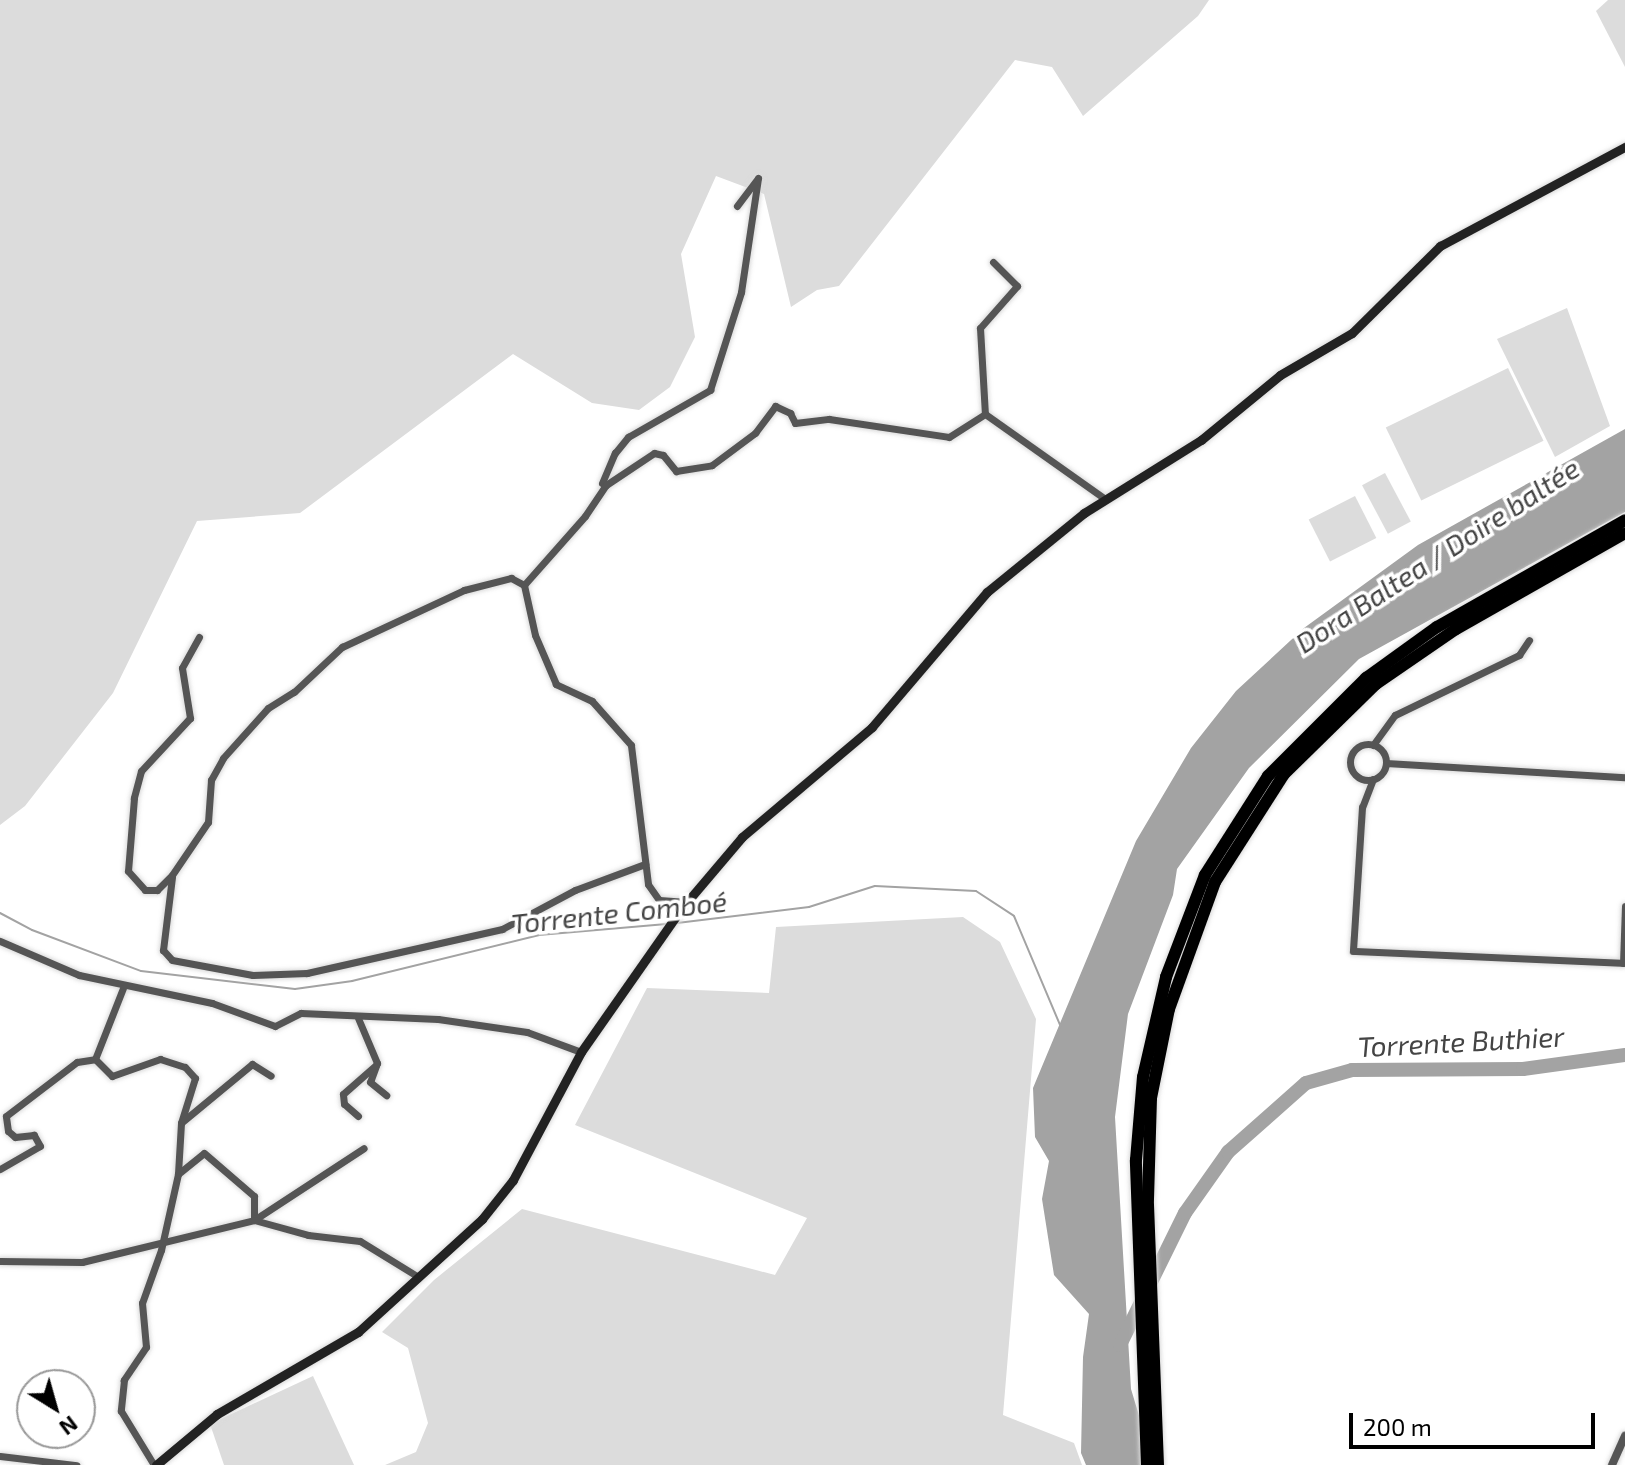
<!DOCTYPE html>
<html>
<head>
<meta charset="utf-8">
<style>
	body { margin:0 }
	#map { position:relative; width:1625px; height:1465px; overflow:hidden; background:#fff; font-family:"Exo 2",sans-serif }
	div>[style] { position:absolute }
	.green>* { inset:0; background:#dcdcdc; transform-origin:0 0 }
	.water>* { inset:0; background:#a3a3a3 }
	.stream>* { height:2px; margin:-1px; padding:0 1px; transform-origin:1px; border-radius:1px; background:#a3a3a3 }
	.river>* { height:14px; margin:-7px; padding:0 7px; transform-origin:7px; border-radius:7px; background:#a3a3a3 }
	.roads { filter:drop-shadow(0 0 2px #dbdbdb) drop-shadow(0 0 2px #dbdbdb) }
	.minor>* { height:7px; margin:-3.5px; padding:0 3.5px; transform-origin:3.5px; border-radius:3.5px; background:#555 }
	.minor>.ring { margin:-3.5px; padding:0; box-sizing:content-box; background:none; border:7px solid #555; border-radius:50% }
	.tertiary>* { height:8px; margin:-4px; padding:0 4px; transform-origin:4px; border-radius:4px; background:#555 }
	.secondary>* { height:9px; margin:-4.5px; padding:0 4.5px; transform-origin:4.5px; border-radius:4.5px; background:#222 }
	.motorway>* { height:12px; margin:-6px; padding:0 6px; transform-origin:6px; border-radius:6px; background:#000 }
	span { translate:-50% -50%; white-space:nowrap; text-align:center; line-height:1.15; -webkit-text-stroke:7px #fff; paint-order:stroke }
	.water-label { font-size:28px; color:#444; font-style:italic }
	.north { position:absolute; left:16px; top:1369px; width:80px; height:80px; box-sizing:border-box; background:#fff; border:2px solid #999; border-radius:50%; rotate:143deg; font-size:22px; font-weight:700; line-height:32px; text-align:center; color:#000 }
	.north::after { content:''; display:block; margin:auto; width:28px; height:36px; background:#000; clip-path:polygon(50% 0,100% 100%,50% 72%,0 100%) }
	.scale { position:absolute; left:1349px; top:1413px; width:246px; height:36px; box-sizing:border-box; border:4px solid #000; border-top:0; padding-left:10px; font-size:24px; line-height:28px; white-space:nowrap; color:#000; -webkit-text-stroke:6px #fff; paint-order:stroke }
</style>
</head>
<body>
<div id="map">
	<div class="green">
		<i style="clip-path:polygon(0 0,1209px 0,1198px 16px,1083px 116px,1052px 67px,1015px 60px,839px 286px,817px 290px,791px 307px,764px 194px,716px 176px,681px 254px,695px 337px,670px 387px,639px 410px,592px 403px,513px 354px,300px 513px,197px 521px,113px 693px,25px 806px,0 825px)"></i>
		<i style="clip-path:polygon(1608px 0,1625px 0,1625px 67px,1596px 11px)"></i>
		<i style="clip-path:polygon(1567px 308px,1610px 426px,1555px 457px,1497px 339px)"></i>
		<i style="left:1508px;top:368px;width:81px;height:136px;rotate:64deg"></i>
		<i style="left:1385px;top:473px;width:55px;height:26px;rotate:62deg"></i>
		<i style="left:1355px;top:496px;width:47px;height:52px;rotate:63deg"></i>
		<i style="clip-path:polygon(963px 917px,1000px 942px,1036px 1019px,1003px 1415px,1074px 1443px,1082px 1465px,385px 1465px,416px 1452px,428px 1423px,408px 1348px,382px 1332px,434px 1280px,522px 1209px,775px 1275px,807px 1218px,575px 1125px,647px 988px,769px 993px,776px 927px)"></i>
		<i style="clip-path:polygon(313px 1376px,354px 1465px,224px 1465px,210px 1424px)"></i>
	</div>
	<div class="water">
		<i style="clip-path:polygon(1625px 429px,1625px 512px,1359px 659px,1249px 768px,1177px 869px,1173px 895px,1128px 1014px,1115px 1117px,1131px 1389px,1154px 1465px,1086px 1465px,1081px 1453px,1083px 1357px,1089px 1314px,1054px 1275px,1042px 1199px,1049px 1161px,1035px 1137px,1033px 1088px,1136px 841px,1191px 748px,1236px 691px,1304px 628px,1418px 545px)"></i>
	</div>
	<div class="stream">
		<i style="left:0;top:913px;width:36px;rotate:28deg"></i>
		<i style="left:32px;top:930px;width:116px;rotate:20.6deg"></i>
		<i style="left:141px;top:971px;width:155px;rotate:6.7deg"></i>
		<i style="left:295px;top:989px;width:58px;rotate:-8deg"></i>
		<i style="left:352px;top:981px;width:193px;rotate:-13.8deg"></i>
		<i style="left:539px;top:935px;width:128px;rotate:-4.9deg"></i>
		<i style="left:677px;top:923px;width:133px;rotate:-6.9deg"></i>
		<i style="left:809px;top:907px;width:69px;rotate:-17.7deg"></i>
		<i style="left:875px;top:886px;width:101px;rotate:2.8deg"></i>
		<i style="left:976px;top:891px;width:45px;rotate:33.3deg"></i>
		<i style="left:1014px;top:916px;width:121px;rotate:67.1deg"></i>
	</div>
	<div class="river">
		<i style="left:1120px;top:1345px;width:147px;rotate:-63.8deg"></i>
		<i style="left:1185px;top:1213px;width:75px;rotate:-54.8deg"></i>
		<i style="left:1228px;top:1152px;width:104px;rotate:-41.5deg"></i>
		<i style="left:1306px;top:1083px;width:48px;rotate:-15.8deg"></i>
		<i style="left:1352px;top:1070px;width:171px;rotate:-0.3deg"></i>
		<i style="left:1523px;top:1069px;width:103px;rotate:-7.8deg"></i>
	</div>
	<div class="roads">
		<div class="minor">
			<i style="left:993px;top:262px;width:34px;rotate:45deg"></i>
			<i style="left:1017px;top:286px;width:56px;rotate:131.4deg"></i>
			<i style="left:980px;top:328px;width:86px;rotate:86.7deg"></i>
			<i style="left:985px;top:414px;width:147px;rotate:35.3deg"></i>
			<i style="left:606px;top:485px;width:4px;rotate:-153deg"></i>
			<i style="left:602px;top:483px;width:33px;rotate:-67deg"></i>
			<i style="left:615px;top:453px;width:21px;rotate:-51deg"></i>
			<i style="left:628px;top:437px;width:95px;rotate:-29.8deg"></i>
			<i style="left:710px;top:390px;width:103px;rotate:-72.4deg"></i>
			<i style="left:741px;top:292px;width:115px;rotate:-81.5deg"></i>
			<i style="left:758px;top:178px;width:35px;rotate:127deg"></i>
			<i style="left:199px;top:637px;width:35px;rotate:119deg"></i>
			<i style="left:182px;top:668px;width:51px;rotate:80.9deg"></i>
			<i style="left:190px;top:718px;width:72px;rotate:132.8deg"></i>
			<i style="left:141px;top:771px;width:28px;rotate:105deg"></i>
			<i style="left:134px;top:798px;width:73px;rotate:94.7deg"></i>
			<i style="left:128px;top:871px;width:25px;rotate:48deg"></i>
			<i style="left:145px;top:890px;width:12px"></i>
			<i style="left:157px;top:890px;width:21px;rotate:-45deg"></i>
			<i style="left:172px;top:875px;width:64px;rotate:-55.8deg"></i>
			<i style="left:208px;top:822px;width:42px;rotate:-85.9deg"></i>
			<i style="left:211px;top:780px;width:25px;rotate:-61deg"></i>
			<i style="left:223px;top:758px;width:67px;rotate:-48deg"></i>
			<i style="left:268px;top:708px;width:31px;rotate:-32deg"></i>
			<i style="left:294px;top:692px;width:66px;rotate:-43.2deg"></i>
			<i style="left:342px;top:647px;width:135px;rotate:-25deg"></i>
			<i style="left:464px;top:590px;width:49px;rotate:-14.3deg"></i>
			<i style="left:511px;top:578px;width:15px;rotate:28deg"></i>
			<i class="ring" style="left:1350px;top:744px;width:29px;height:29px"></i>
			<i style="left:1373px;top:745px;width:37px;rotate:-54deg"></i>
			<i style="left:1395px;top:715px;width:138px;rotate:-25.8deg"></i>
			<i style="left:1519px;top:655px;width:18px;rotate:-56deg"></i>
			<i style="left:1386px;top:763px;width:239px;rotate:3.4deg"></i>
			<i style="left:1373px;top:779px;width:30px;rotate:111deg"></i>
			<i style="left:1362px;top:807px;width:144px;rotate:93.6deg"></i>
			<i style="left:1353px;top:951px;width:270px;rotate:2.5deg"></i>
			<i style="left:1623px;top:963px;width:57px;rotate:-88deg"></i>
			<i style="left:172px;top:877px;width:74px;rotate:97deg"></i>
			<i style="left:163px;top:950px;width:13px;rotate:48deg"></i>
			<i style="left:172px;top:960px;width:82px;rotate:10.5deg"></i>
			<i style="left:253px;top:975px;width:54px;rotate:-2.1deg"></i>
			<i style="left:307px;top:973px;width:200px;rotate:-12.7deg"></i>
			<i style="left:502px;top:929px;width:83px;rotate:-28.1deg"></i>
			<i style="left:575px;top:890px;width:75px;rotate:-20.4deg"></i>
			<i style="left:687px;top:902px;width:28px;rotate:-176deg"></i>
			<i style="left:659px;top:900px;width:19px;rotate:-125deg"></i>
			<i style="left:648px;top:884px;width:140px;rotate:-97deg"></i>
			<i style="left:631px;top:745px;width:59px;rotate:-131.6deg"></i>
			<i style="left:592px;top:701px;width:40px;rotate:-155deg"></i>
			<i style="left:556px;top:684px;width:53px;rotate:-113.2deg"></i>
			<i style="left:535px;top:635px;width:51px;rotate:-102.4deg"></i>
			<i style="left:524px;top:585px;width:92px;rotate:-48.5deg"></i>
			<i style="left:585px;top:516px;width:37px;rotate:-56deg"></i>
			<i style="left:606px;top:485px;width:58px;rotate:-33.7deg"></i>
			<i style="left:654px;top:453px;width:9px;rotate:13deg"></i>
			<i style="left:663px;top:455px;width:21px;rotate:51deg"></i>
			<i style="left:676px;top:471px;width:36px;rotate:-9deg"></i>
			<i style="left:712px;top:465px;width:54px;rotate:-36.7deg"></i>
			<i style="left:755px;top:433px;width:34px;rotate:-53deg"></i>
			<i style="left:775px;top:406px;width:17px;rotate:25deg"></i>
			<i style="left:790px;top:413px;width:11px;rotate:63deg"></i>
			<i style="left:795px;top:423px;width:34px;rotate:-7deg"></i>
			<i style="left:829px;top:419px;width:121px;rotate:8.5deg"></i>
			<i style="left:949px;top:437px;width:43px;rotate:-32.6deg"></i>
			<i style="left:0;top:941px;width:86px;rotate:23.3deg"></i>
			<i style="left:79px;top:975px;width:136px;rotate:11.9deg"></i>
			<i style="left:212px;top:1003px;width:67px;rotate:20.1deg"></i>
			<i style="left:275px;top:1026px;width:29px;rotate:-27deg"></i>
			<i style="left:301px;top:1013px;width:137px;rotate:2.5deg"></i>
			<i style="left:438px;top:1019px;width:90px;rotate:8.3deg"></i>
			<i style="left:527px;top:1032px;width:58px;rotate:20.3deg"></i>
			<i style="left:123px;top:988px;width:76px;rotate:111.5deg"></i>
			<i style="left:95px;top:1059px;width:24px;rotate:45deg"></i>
			<i style="left:112px;top:1076px;width:51px;rotate:-19.5deg"></i>
			<i style="left:160px;top:1059px;width:26px;rotate:18deg"></i>
			<i style="left:185px;top:1067px;width:15px;rotate:48deg"></i>
			<i style="left:195px;top:1078px;width:47px;rotate:107.3deg"></i>
			<i style="left:181px;top:1123px;width:51px;rotate:93.4deg"></i>
			<i style="left:178px;top:1174px;width:78px;rotate:102.6deg"></i>
			<i style="left:161px;top:1250px;width:56px;rotate:109.7deg"></i>
			<i style="left:142px;top:1303px;width:44px;rotate:84.8deg"></i>
			<i style="left:146px;top:1347px;width:40px;rotate:124deg"></i>
			<i style="left:124px;top:1380px;width:31px;rotate:96deg"></i>
			<i style="left:121px;top:1411px;width:63px;rotate:58.6deg"></i>
			<i style="left:358px;top:1018px;width:49px;rotate:67.1deg"></i>
			<i style="left:377px;top:1063px;width:20px;rotate:110deg"></i>
			<i style="left:370px;top:1082px;width:21px;rotate:39deg"></i>
			<i style="left:358px;top:1116px;width:18px;rotate:-139deg"></i>
			<i style="left:344px;top:1104px;width:10px;rotate:-96deg"></i>
			<i style="left:343px;top:1094px;width:44px;rotate:-41.3deg"></i>
			<i style="left:182px;top:1122px;width:91px;rotate:-39.6deg"></i>
			<i style="left:252px;top:1064px;width:22px;rotate:32deg"></i>
			<i style="left:0;top:1169px;width:46px;rotate:-29.9deg"></i>
			<i style="left:40px;top:1146px;width:13px;rotate:-119deg"></i>
			<i style="left:34px;top:1135px;width:19px;rotate:174deg"></i>
			<i style="left:15px;top:1137px;width:9px;rotate:-139deg"></i>
			<i style="left:8px;top:1131px;width:15px;rotate:-98deg"></i>
			<i style="left:6px;top:1116px;width:89px;rotate:-37.3deg"></i>
			<i style="left:77px;top:1062px;width:18px;rotate:-9deg"></i>
			<i style="left:178px;top:1174px;width:33px;rotate:-39deg"></i>
			<i style="left:204px;top:1153px;width:66px;rotate:40.7deg"></i>
			<i style="left:254px;top:1196px;width:24px;rotate:90deg"></i>
			<i style="left:254px;top:1220px;width:131px;rotate:-33.2deg"></i>
			<i style="left:0;top:1261px;width:82px;rotate:0.7deg"></i>
			<i style="left:82px;top:1262px;width:177px;rotate:-13.7deg"></i>
			<i style="left:254px;top:1220px;width:56px;rotate:15.5deg"></i>
			<i style="left:308px;top:1235px;width:52px;rotate:6.6deg"></i>
			<i style="left:360px;top:1241px;width:67px;rotate:31.6deg"></i>
			<i style="left:0;top:1456px;width:77px;rotate:6.8deg"></i>
		</div>
		<div class="tertiary">
			<i style="left:1612px;top:1465px;width:32px;rotate:-66deg"></i>
		</div>
		<div class="secondary">
			<i style="left:156px;top:1465px;width:80px;rotate:-39.9deg"></i>
			<i style="left:217px;top:1414px;width:163px;rotate:-30.2deg"></i>
			<i style="left:358px;top:1332px;width:168px;rotate:-42.3deg"></i>
			<i style="left:482px;top:1219px;width:50px;rotate:-51.5deg"></i>
			<i style="left:513px;top:1180px;width:145px;rotate:-62deg"></i>
			<i style="left:581px;top:1052px;width:174px;rotate:-55deg"></i>
			<i style="left:681px;top:909px;width:94px;rotate:-49.7deg"></i>
			<i style="left:742px;top:837px;width:170px;rotate:-40.2deg"></i>
			<i style="left:872px;top:727px;width:177px;rotate:-49.6deg"></i>
			<i style="left:987px;top:592px;width:125px;rotate:-39.2deg"></i>
			<i style="left:1084px;top:513px;width:138px;rotate:-32deg"></i>
			<i style="left:1201px;top:440px;width:102px;rotate:-39.4deg"></i>
			<i style="left:1280px;top:375px;width:83px;rotate:-30.3deg"></i>
			<i style="left:1352px;top:333px;width:124px;rotate:-44.7deg"></i>
			<i style="left:1440px;top:246px;width:210px;rotate:-28.2deg"></i>
		</div>
		<div class="motorway">
			<i style="left:1147px;top:1465px;width:305px;rotate:-92.1deg"></i>
			<i style="left:1136px;top:1160px;width:83px;rotate:-85.2deg"></i>
			<i style="left:1143px;top:1077px;width:103px;rotate:-77deg"></i>
			<i style="left:1166px;top:977px;width:109px;rotate:-69.1deg"></i>
			<i style="left:1205px;top:875px;width:117px;rotate:-57.5deg"></i>
			<i style="left:1268px;top:776px;width:139px;rotate:-45deg"></i>
			<i style="left:1366px;top:678px;width:87px;rotate:-35.7deg"></i>
			<i style="left:1437px;top:627px;width:216px;rotate:-29.6deg"></i>
			<i style="left:1158px;top:1465px;width:266px;rotate:-92.2deg"></i>
			<i style="left:1148px;top:1199px;width:101px;rotate:-88.3deg"></i>
			<i style="left:1151px;top:1098px;width:91px;rotate:-78.6deg"></i>
			<i style="left:1169px;top:1009px;width:135px;rotate:-70.1deg"></i>
			<i style="left:1215px;top:882px;width:128px;rotate:-57.4deg"></i>
			<i style="left:1284px;top:774px;width:129px;rotate:-44.4deg"></i>
			<i style="left:1376px;top:684px;width:97px;rotate:-34.5deg"></i>
			<i style="left:1456px;top:629px;width:194px;rotate:-29.6deg"></i>
		</div>
	</div>
	<div class="water-label">
		<span style="left:1437px;top:555px;rotate:-33deg">Dora Baltea / Doire baltée</span>
		<span style="left:619px;top:912px;rotate:-6deg">Torrente Comboé</span>
		<span style="left:1461px;top:1041px;rotate:-3deg">Torrente Buthier</span>
	</div>
	<div class="north">N</div>
	<div class="scale">200 m</div>
</div>
</body>
</html>
